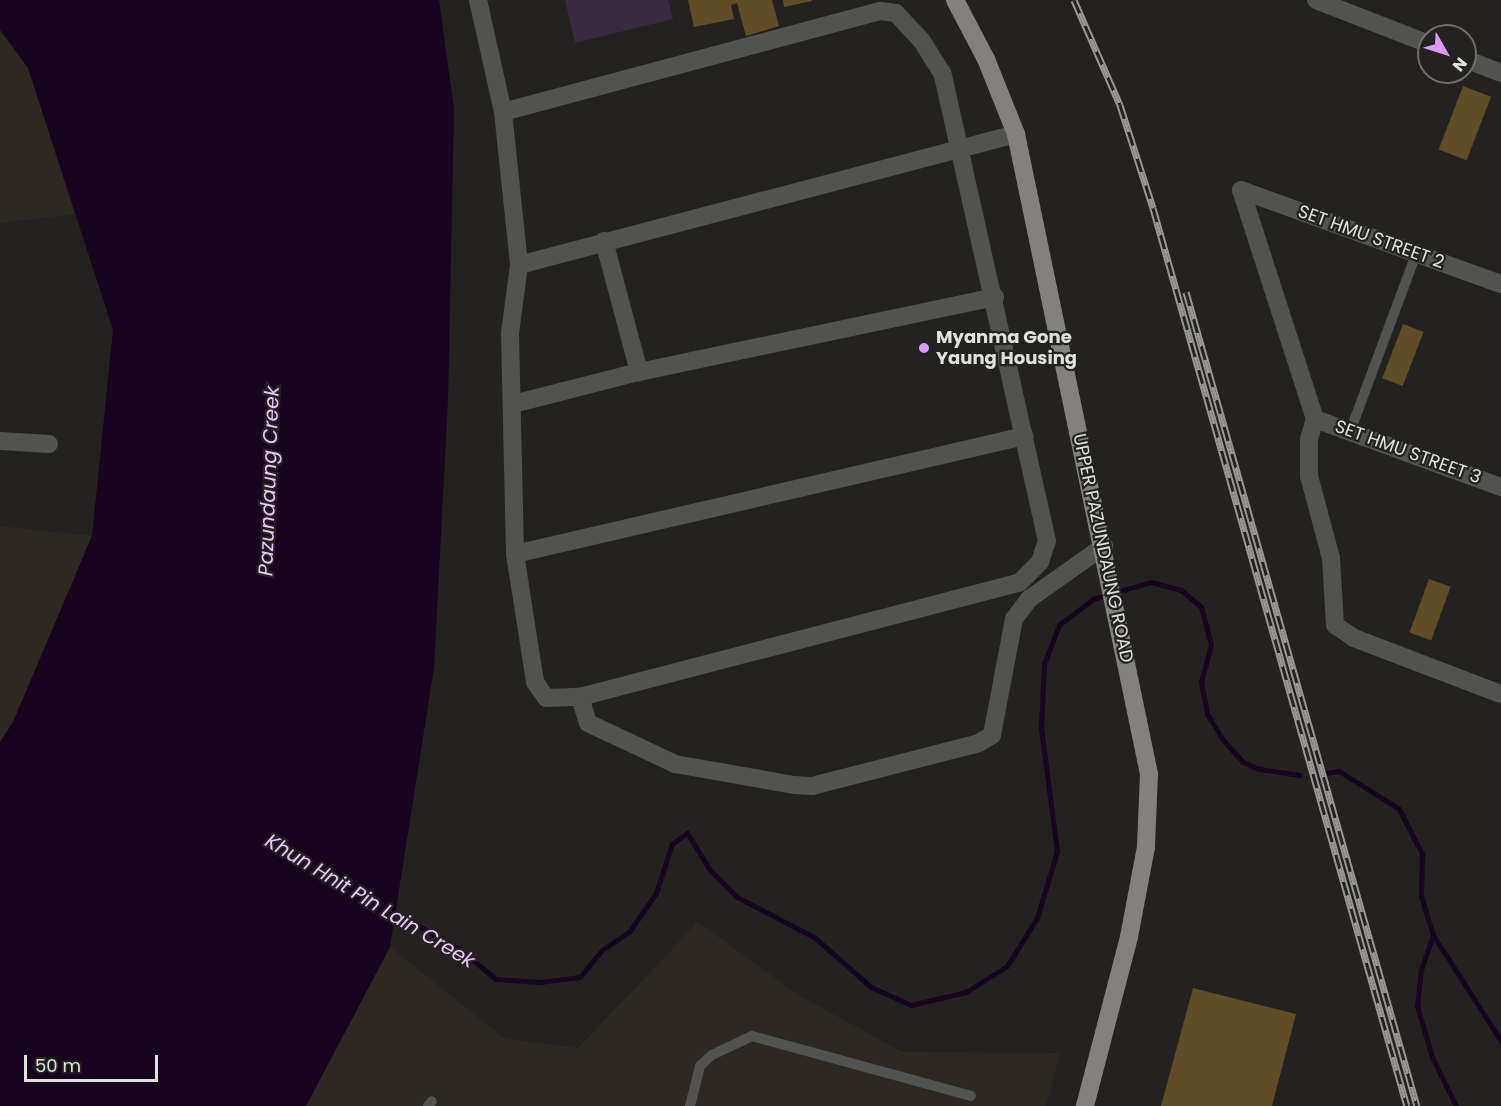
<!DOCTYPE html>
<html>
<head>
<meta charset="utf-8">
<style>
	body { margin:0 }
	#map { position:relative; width:1501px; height:1106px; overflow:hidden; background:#232220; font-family:Poppins,sans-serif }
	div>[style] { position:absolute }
	.built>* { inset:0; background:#2d2922 }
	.green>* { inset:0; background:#38293f }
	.water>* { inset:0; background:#17041f }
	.stream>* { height:5px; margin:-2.5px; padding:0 2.5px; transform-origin:2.5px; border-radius:2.5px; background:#17041f }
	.building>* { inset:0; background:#604d28; transform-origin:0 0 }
	.lane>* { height:10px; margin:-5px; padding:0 5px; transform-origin:5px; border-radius:5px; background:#525251 }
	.street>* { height:18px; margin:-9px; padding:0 9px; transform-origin:9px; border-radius:9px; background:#525251 }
	.primary>* { height:18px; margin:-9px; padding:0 9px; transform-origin:9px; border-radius:9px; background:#82817f }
	.rail>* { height:7px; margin-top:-3.5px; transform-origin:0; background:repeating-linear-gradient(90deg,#232220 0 14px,#989795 0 28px); box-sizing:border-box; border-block:2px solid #989795 }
	.dots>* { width:16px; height:16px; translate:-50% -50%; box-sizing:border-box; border:3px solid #232220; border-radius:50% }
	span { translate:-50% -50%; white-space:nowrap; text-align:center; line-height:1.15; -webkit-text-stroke:4.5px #232220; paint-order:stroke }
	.street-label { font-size:18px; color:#e0e0de }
	.poi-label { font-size:18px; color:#e0e0de; font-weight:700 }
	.left { translate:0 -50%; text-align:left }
	.water-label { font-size:20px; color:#ecc4fe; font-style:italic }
	.north { position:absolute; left:1417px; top:24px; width:60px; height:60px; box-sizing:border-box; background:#232220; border:2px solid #6f6e6c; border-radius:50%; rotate:129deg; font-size:16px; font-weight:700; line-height:24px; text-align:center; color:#e0e0de }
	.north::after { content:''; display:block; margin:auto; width:21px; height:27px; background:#da9af6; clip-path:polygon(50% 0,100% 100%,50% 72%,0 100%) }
	.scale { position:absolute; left:24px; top:1055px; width:134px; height:27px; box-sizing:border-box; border:3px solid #e0e0de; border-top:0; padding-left:8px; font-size:18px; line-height:21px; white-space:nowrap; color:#e0e0de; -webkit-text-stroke:4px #232220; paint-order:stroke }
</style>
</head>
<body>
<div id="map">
	<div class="built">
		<i style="clip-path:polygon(0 30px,28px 67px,75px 214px,0 223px)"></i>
		<i style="clip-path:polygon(0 526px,92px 536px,13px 722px,0 742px)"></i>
		<i style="clip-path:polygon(698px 922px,798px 995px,902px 1052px,1060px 1053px,1046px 1106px,306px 1106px,390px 947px,505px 1039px,578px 1048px)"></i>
	</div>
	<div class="green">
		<i style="clip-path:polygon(565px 0,668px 0,673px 19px,575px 43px)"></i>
	</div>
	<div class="water">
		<i style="clip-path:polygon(0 0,439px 0,454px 109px,448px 400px,434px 668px,390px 947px,306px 1106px,0 1106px,0 742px,13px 722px,92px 536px,113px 330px,28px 68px,0 30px)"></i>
	</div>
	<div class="stream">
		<i style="left:1325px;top:773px;width:14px;rotate:-8deg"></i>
		<i style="left:1339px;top:771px;width:71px;rotate:32.3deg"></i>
		<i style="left:1399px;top:809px;width:51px;rotate:62.9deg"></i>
		<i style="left:1422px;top:854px;width:42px;rotate:91.4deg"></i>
		<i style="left:1421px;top:896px;width:41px;rotate:72.9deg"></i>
		<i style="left:1433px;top:935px;width:126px;rotate:57.3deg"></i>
		<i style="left:389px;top:909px;width:81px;rotate:29.7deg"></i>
		<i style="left:459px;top:949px;width:48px;rotate:39deg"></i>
		<i style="left:496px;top:979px;width:44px;rotate:3.9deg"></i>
		<i style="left:540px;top:982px;width:40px;rotate:-7.1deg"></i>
		<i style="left:580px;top:977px;width:35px;rotate:-51deg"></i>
		<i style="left:602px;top:950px;width:32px;rotate:-34deg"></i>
		<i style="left:629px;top:932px;width:47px;rotate:-55.3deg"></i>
		<i style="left:656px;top:893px;width:52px;rotate:-71.9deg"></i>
		<i style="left:672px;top:844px;width:19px;rotate:-36deg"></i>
		<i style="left:687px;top:833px;width:44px;rotate:58.1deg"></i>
		<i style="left:710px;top:870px;width:38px;rotate:45deg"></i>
		<i style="left:737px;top:897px;width:87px;rotate:27.5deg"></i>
		<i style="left:814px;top:937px;width:76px;rotate:41.3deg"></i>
		<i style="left:871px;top:987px;width:44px;rotate:24.2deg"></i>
		<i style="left:911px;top:1005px;width:57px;rotate:-13.3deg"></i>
		<i style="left:966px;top:992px;width:49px;rotate:-32.4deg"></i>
		<i style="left:1007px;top:966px;width:57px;rotate:-58deg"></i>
		<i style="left:1037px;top:918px;width:70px;rotate:-73.4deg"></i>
		<i style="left:1057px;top:851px;width:125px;rotate:-97.4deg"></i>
		<i style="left:1041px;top:727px;width:63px;rotate:-87.3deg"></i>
		<i style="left:1044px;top:664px;width:42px;rotate:-69deg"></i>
		<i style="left:1059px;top:625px;width:43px;rotate:-37.4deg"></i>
		<i style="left:1093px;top:599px;width:60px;rotate:-16.3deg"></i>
		<i style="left:1151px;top:582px;width:31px;rotate:15deg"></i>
		<i style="left:1181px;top:590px;width:26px;rotate:40deg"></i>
		<i style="left:1201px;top:607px;width:39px;rotate:75deg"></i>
		<i style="left:1211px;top:645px;width:38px;rotate:105deg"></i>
		<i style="left:1201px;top:682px;width:33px;rotate:79deg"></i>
		<i style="left:1207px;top:714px;width:31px;rotate:58deg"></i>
		<i style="left:1223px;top:740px;width:30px;rotate:48deg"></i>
		<i style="left:1243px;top:762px;width:17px;rotate:24deg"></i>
		<i style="left:1259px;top:769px;width:41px;rotate:8.3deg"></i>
		<i style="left:1433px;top:935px;width:36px;rotate:109deg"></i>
		<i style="left:1421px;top:969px;width:37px;rotate:96deg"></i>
		<i style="left:1417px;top:1006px;width:53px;rotate:73.6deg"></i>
		<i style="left:1432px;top:1057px;width:55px;rotate:63.9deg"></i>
	</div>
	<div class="building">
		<i style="clip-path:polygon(688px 0,772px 0,779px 26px,746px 36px,737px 3px,731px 5px,734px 19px,694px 27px)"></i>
		<i style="clip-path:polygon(783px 0,812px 0,812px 1px,784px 7px)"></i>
		<i style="left:1463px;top:86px;width:30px;height:68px;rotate:21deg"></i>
		<i style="left:1403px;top:324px;width:22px;height:58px;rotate:21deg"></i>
		<i style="left:1429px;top:579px;width:23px;height:57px;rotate:20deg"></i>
		<i style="clip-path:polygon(1193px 988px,1296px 1014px,1272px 1106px,1161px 1106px)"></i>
	</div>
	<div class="lane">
		<i style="left:1351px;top:429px;width:187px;rotate:-69.6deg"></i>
		<i style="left:428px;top:1106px;width:6px;rotate:-51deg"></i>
		<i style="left:690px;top:1106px;width:41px;rotate:-76deg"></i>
		<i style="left:700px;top:1066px;width:16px;rotate:-43deg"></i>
		<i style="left:712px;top:1055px;width:44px;rotate:-25.4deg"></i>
		<i style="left:752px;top:1036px;width:227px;rotate:15.3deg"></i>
	</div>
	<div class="street">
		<i style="left:478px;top:0;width:115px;rotate:77.4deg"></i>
		<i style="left:503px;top:112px;width:154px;rotate:84deg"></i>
		<i style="left:519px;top:265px;width:69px;rotate:97.5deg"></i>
		<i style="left:510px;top:333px;width:221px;rotate:88.7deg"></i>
		<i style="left:515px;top:554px;width:130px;rotate:81.1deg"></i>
		<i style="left:535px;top:682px;width:19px;rotate:55deg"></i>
		<i style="left:546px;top:698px;width:34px;rotate:-2deg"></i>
		<i style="left:580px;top:697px;width:454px;rotate:-14.6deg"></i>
		<i style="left:1019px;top:583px;width:30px;rotate:-45deg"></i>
		<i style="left:1040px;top:562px;width:22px;rotate:-72deg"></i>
		<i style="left:1047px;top:541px;width:480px;rotate:-102.6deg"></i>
		<i style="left:942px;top:73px;width:39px;rotate:-122deg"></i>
		<i style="left:921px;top:40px;width:37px;rotate:-133deg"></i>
		<i style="left:896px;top:13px;width:16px;rotate:-173deg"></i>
		<i style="left:880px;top:11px;width:390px;rotate:165deg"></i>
		<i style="left:1316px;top:0;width:121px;rotate:21.3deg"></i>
		<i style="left:1465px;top:59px;width:39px;rotate:21deg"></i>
		<i style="left:1241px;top:190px;width:241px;rotate:72.1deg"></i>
		<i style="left:1315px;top:419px;width:21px;rotate:107deg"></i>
		<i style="left:1309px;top:439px;width:37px;rotate:90deg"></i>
		<i style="left:1309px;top:476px;width:85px;rotate:75deg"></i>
		<i style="left:1331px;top:558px;width:67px;rotate:86.6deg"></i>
		<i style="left:1335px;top:625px;width:23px;rotate:34deg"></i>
		<i style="left:1354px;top:638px;width:157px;rotate:20.9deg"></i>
		<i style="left:1241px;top:190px;width:276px;rotate:19.9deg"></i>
		<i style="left:604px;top:241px;width:136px;rotate:75deg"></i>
		<i style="left:519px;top:265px;width:514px;rotate:-14.77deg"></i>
		<i style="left:513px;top:404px;width:130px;rotate:-14.3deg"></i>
		<i style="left:639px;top:372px;width:364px;rotate:-11.9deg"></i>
		<i style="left:1315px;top:419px;width:198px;rotate:20.1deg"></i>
		<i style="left:0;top:441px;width:49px;rotate:3.5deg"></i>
		<i style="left:515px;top:554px;width:523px;rotate:-13.03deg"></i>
		<i style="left:580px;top:697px;width:27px;rotate:73deg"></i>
		<i style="left:588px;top:723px;width:96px;rotate:25.2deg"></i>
		<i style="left:675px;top:764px;width:121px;rotate:10deg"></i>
		<i style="left:794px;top:785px;width:18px;rotate:3deg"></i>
		<i style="left:812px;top:786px;width:172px;rotate:-14.4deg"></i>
		<i style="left:979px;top:743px;width:15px;rotate:-32deg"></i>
		<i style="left:992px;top:735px;width:118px;rotate:-79.3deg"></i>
		<i style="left:1014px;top:619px;width:25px;rotate:-53deg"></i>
		<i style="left:1029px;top:599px;width:92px;rotate:-35.2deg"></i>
	</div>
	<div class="primary">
		<i style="left:955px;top:0;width:67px;rotate:62.3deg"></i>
		<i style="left:986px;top:59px;width:81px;rotate:68.2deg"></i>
		<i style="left:1016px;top:134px;width:654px;rotate:78.26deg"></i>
		<i style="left:1149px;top:774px;width:73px;rotate:92.4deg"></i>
		<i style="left:1146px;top:847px;width:92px;rotate:100.7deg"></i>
		<i style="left:1129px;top:937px;width:175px;rotate:104.6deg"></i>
	</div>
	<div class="rail">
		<i style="left:1074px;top:0;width:115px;rotate:66.3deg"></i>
		<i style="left:1120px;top:105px;width:108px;rotate:72.2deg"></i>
		<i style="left:1153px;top:208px;width:933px;rotate:74.21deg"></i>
		<i style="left:1186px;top:292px;width:846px;rotate:74.16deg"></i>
	</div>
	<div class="dots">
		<i style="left:924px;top:348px;background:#da9af6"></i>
	</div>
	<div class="street-label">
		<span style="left:1371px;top:237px;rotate:20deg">SET HMU STREET 2</span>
		<span style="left:1408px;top:452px;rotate:20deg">SET HMU STREET 3</span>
		<span style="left:1103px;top:548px;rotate:78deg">UPPER PAZUNDAUNG ROAD</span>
	</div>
	<div class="poi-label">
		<span class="left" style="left:936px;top:348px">Myanma Gone<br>Yaung Housing</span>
	</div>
	<div class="water-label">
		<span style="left:269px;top:481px;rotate:-88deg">Pazundaung Creek</span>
		<span style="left:370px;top:901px;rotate:31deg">Khun Hnit Pin Lain Creek</span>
	</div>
	<div class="north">N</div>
	<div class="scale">50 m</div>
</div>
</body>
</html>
